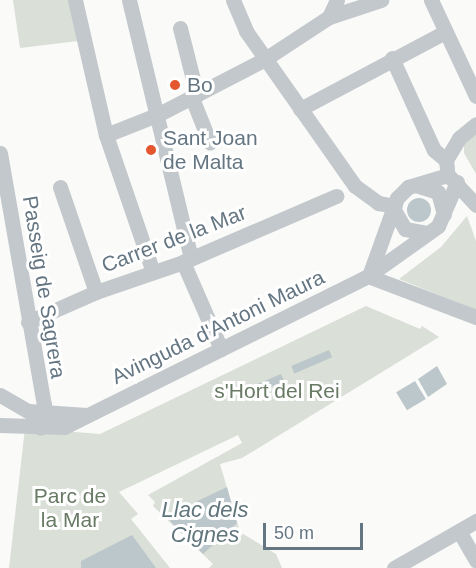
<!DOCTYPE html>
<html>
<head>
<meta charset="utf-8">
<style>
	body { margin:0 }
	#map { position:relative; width:476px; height:568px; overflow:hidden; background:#fafaf8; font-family:Helvetica,sans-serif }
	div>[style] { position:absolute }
	.green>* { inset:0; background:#dadfd7 }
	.water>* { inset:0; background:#bbc7cb; transform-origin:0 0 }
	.round { border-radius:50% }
	.minor>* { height:15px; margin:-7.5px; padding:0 7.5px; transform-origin:7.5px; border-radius:7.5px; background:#c3c8cc }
	.dots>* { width:16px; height:16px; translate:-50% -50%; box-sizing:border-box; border:3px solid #fff; border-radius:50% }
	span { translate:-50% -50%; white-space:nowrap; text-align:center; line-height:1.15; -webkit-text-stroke:6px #fff; paint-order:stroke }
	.poi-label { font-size:21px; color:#657683 }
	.left { translate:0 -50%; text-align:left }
	.street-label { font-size:21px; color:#657683 }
	.park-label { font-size:21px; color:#687a64 }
	.water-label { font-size:22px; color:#60757c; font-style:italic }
	.scale { position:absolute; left:263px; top:523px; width:100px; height:27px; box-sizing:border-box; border:3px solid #657683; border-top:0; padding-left:8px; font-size:18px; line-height:21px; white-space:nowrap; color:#657683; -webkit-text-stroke:4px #fff; paint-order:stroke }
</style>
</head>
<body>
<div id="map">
	<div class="green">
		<i style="clip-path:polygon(13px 0,70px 0,78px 41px,20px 48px)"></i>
		<i style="clip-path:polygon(476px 133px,476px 174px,464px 153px,464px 143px)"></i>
		<i style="clip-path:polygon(467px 216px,476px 241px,476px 310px,399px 279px,441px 247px)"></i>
		<i style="clip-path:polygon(366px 306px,420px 329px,422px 326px,439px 337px,242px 458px,220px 464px,240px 532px,276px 554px,282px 568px,209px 568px,213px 564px,153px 506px,155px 502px,148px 495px,242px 443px,238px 435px,119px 492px,138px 514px,131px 519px,170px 568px,9px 568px,25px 428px,100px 434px)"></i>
	</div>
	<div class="water">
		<i class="round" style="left:407px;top:198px;width:24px;height:24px"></i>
		<i style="left:329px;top:350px;width:8px;height:41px;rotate:67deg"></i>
		<i style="clip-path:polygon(437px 366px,447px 384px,428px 397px,418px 379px)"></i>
		<i style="left:281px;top:374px;width:8px;height:41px;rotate:67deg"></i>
		<i style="left:415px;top:381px;width:21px;height:22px;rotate:59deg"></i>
		<i style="clip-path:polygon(227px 487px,237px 523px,203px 554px,170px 521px,183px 508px)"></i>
		<i style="clip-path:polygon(132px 535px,156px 568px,81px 568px,81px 561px)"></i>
	</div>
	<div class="minor">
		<i style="left:75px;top:0;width:139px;rotate:77.1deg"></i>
		<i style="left:106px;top:135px;width:145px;rotate:71.1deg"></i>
		<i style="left:129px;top:0;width:265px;rotate:76.5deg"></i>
		<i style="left:233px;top:0;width:34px;rotate:67deg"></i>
		<i style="left:246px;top:31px;width:189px;rotate:54.9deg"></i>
		<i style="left:355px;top:186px;width:29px;rotate:36deg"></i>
		<i style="left:378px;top:203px;width:17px;rotate:10deg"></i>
		<i style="left:431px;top:0;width:106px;rotate:64.9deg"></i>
		<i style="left:329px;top:17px;width:55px;rotate:-18.1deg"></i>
		<i style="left:180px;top:28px;width:69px;rotate:75.8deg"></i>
		<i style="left:392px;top:58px;width:101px;rotate:65.5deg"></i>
		<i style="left:434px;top:150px;width:16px;rotate:40deg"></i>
		<i style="left:192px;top:98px;width:48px;rotate:68.2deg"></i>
		<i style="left:300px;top:109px;width:164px;rotate:-28deg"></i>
		<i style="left:106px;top:135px;width:57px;rotate:-21.6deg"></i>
		<i style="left:159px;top:114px;width:119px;rotate:-27.4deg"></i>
		<i style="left:265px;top:59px;width:77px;rotate:-33.3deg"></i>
		<i style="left:329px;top:17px;width:19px;rotate:-65deg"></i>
		<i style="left:0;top:153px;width:255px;rotate:80.1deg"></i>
		<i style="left:44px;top:404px;width:24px;rotate:99deg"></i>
		<i style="left:447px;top:169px;width:9px;rotate:-96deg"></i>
		<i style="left:446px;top:160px;width:26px;rotate:-59deg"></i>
		<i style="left:459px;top:138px;width:22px;rotate:-39deg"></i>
		<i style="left:416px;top:185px;width:23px;rotate:18deg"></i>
		<i style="left:438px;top:192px;width:23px;rotate:75deg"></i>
		<i style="left:60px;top:187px;width:111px;rotate:71.1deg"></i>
		<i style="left:394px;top:210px;width:22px;rotate:60deg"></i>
		<i style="left:405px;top:229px;width:22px;rotate:10deg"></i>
		<i style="left:183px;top:262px;width:95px;rotate:66.4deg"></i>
		<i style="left:370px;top:273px;width:80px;rotate:-70.2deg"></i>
		<i style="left:397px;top:198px;width:16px;rotate:-45deg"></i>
		<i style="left:408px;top:187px;width:42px;rotate:-16.7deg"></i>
		<i style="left:448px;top:175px;width:41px;rotate:47deg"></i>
		<i style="left:368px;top:276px;width:116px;rotate:20.8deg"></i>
		<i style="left:28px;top:322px;width:74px;rotate:-23.8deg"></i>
		<i style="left:96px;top:292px;width:92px;rotate:-19deg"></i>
		<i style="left:183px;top:262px;width:167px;rotate:-23.3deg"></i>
		<i style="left:0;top:395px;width:32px;rotate:30deg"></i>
		<i style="left:28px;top:411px;width:59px;rotate:3.9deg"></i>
		<i style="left:0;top:425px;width:64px;rotate:1.8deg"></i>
		<i style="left:64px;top:427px;width:339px;rotate:-26.4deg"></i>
		<i style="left:368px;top:276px;width:86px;rotate:-35.5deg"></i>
		<i style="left:438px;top:226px;width:48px;rotate:-66.6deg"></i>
		<i style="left:459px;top:531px;width:34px;rotate:60deg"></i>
		<i style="left:394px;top:568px;width:95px;rotate:-29.8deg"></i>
	</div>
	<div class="dots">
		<i style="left:175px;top:85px;background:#e4572e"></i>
		<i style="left:151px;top:150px;background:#e4572e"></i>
	</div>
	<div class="poi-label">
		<span class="left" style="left:187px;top:85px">Bo</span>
		<span class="left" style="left:163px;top:150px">Sant Joan<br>de Malta</span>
	</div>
	<div class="street-label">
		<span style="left:174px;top:239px;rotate:-21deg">Carrer de la Mar</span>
		<span style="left:44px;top:287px;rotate:81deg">Passeig de Sagrera</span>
		<span style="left:218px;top:327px;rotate:-26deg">Avinguda d'Antoni Maura</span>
	</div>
	<div class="park-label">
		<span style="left:277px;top:391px">s'Hort del Rei</span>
		<span style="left:70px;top:508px">Parc de<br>la Mar</span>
	</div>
	<div class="water-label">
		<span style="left:205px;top:522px">Llac dels<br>Cignes</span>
	</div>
	<div class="scale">50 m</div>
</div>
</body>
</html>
